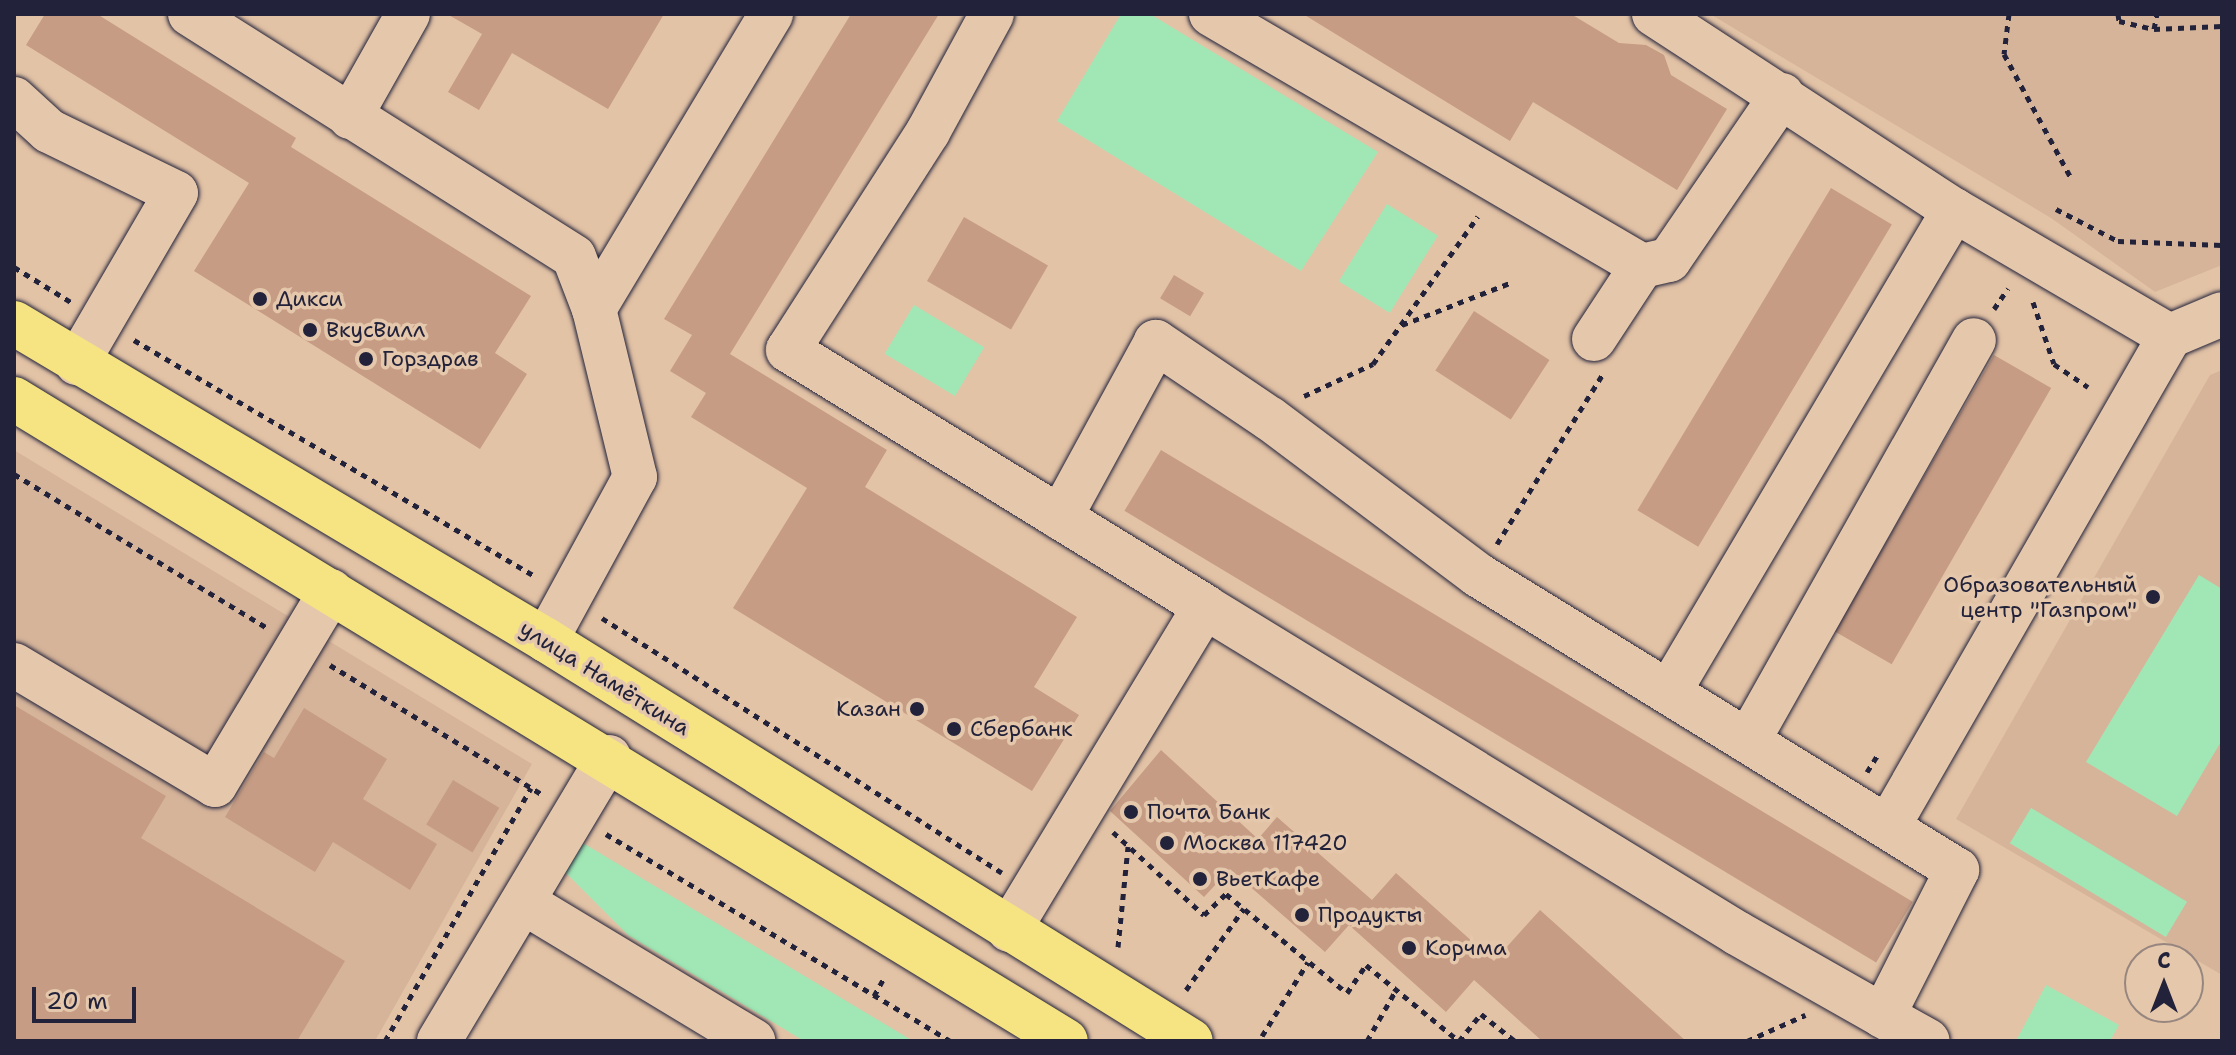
<!DOCTYPE html>
<html>
<head>
<meta charset="utf-8">
<style>
	body { margin:0 }
	#map { position:relative; width:2236px; height:1055px; overflow:hidden; background:#e3c3a6; font-family:"Shantell Sans",sans-serif }
	div>[style] { position:absolute }
	.built>* { inset:0; background:#d6b49a }
	.green>* { inset:0; background:#a1e7b5; transform-origin:0 0 }
	.building>* { inset:0; background:#c69c84; transform-origin:0 0 }
	.path>* { height:5px; margin-top:-2.5px; transform-origin:0; background:repeating-linear-gradient(90deg,#22223b 0 6px,transparent 0 12px) }
	.roads { filter:drop-shadow(0 0 2px #22223b) drop-shadow(0 0 2px #22223b) }
	.minor>* { height:44px; margin:-22px; padding:0 22px; transform-origin:22px; border-radius:22px; background:#e5c8ac }
	.major>* { height:44px; margin:-22px; padding:0 22px; transform-origin:22px; border-radius:22px; background:#f6e381 }
	.dots>* { width:22px; height:22px; translate:-50% -50%; box-sizing:border-box; border:4px solid #e5c8ac; border-radius:50% }
	span { translate:-50% -50%; white-space:nowrap; text-align:center; line-height:1.15; -webkit-text-stroke:7px #e5c8ac; paint-order:stroke }
	.poi-label { font-size:22px; color:#22223b }
	.left { translate:0 -50%; text-align:left }
	.right { translate:-100% -50%; text-align:right }
	.street-label { font-size:22px; color:#22223b }
	.frame { position:absolute; inset:0; border:16px solid #22223b; pointer-events:none }
	.north { position:absolute; left:2124px; top:943px; width:80px; height:80px; box-sizing:border-box; background:#e5c8ac; border:2px solid #97867f; border-radius:50%; rotate:0deg; font-size:22px; font-weight:700; line-height:32px; text-align:center; color:#22223b }
	.north::after { content:''; display:block; margin:auto; width:28px; height:36px; background:#22223b; clip-path:polygon(50% 0,100% 100%,50% 72%,0 100%) }
	.scale { position:absolute; left:32px; top:987px; width:104px; height:36px; box-sizing:border-box; border:4px solid #22223b; border-top:0; padding-left:10px; font-size:24px; line-height:28px; white-space:nowrap; color:#22223b; -webkit-text-stroke:6px #e5c8ac; paint-order:stroke }
</style>
</head>
<body>
<div id="map">
	<div class="built">
		<i style="clip-path:polygon(1710px 14px,2222px 14px,2222px 265px,2155px 292px,2051px 218px)"></i>
		<i style="clip-path:polygon(2222px 370px,2222px 975px,1956px 819px,2210px 375px)"></i>
		<i style="clip-path:polygon(14px 450px,532px 764px,375px 1041px,14px 1041px)"></i>
	</div>
	<div class="green">
		<i style="clip-path:polygon(1121px 14px,1150px 14px,1378px 152px,1301px 271px,1057px 121px)"></i>
		<i style="left:1387px;top:204px;width:60px;height:91px;rotate:32deg"></i>
		<i style="left:914px;top:305px;width:82px;height:57px;rotate:31deg"></i>
		<i style="clip-path:polygon(2199px 575px,2222px 589px,2222px 740px,2177px 816px,2086px 762px)"></i>
		<i style="left:2031px;top:808px;width:182px;height:41px;rotate:31deg"></i>
		<i style="clip-path:polygon(583px 843px,913px 1041px,804px 1041px,628px 935px,565px 872px)"></i>
		<i style="clip-path:polygon(2046px 985px,2119px 1025px,2110px 1041px,2016px 1041px)"></i>
	</div>
	<div class="building">
		<i style="clip-path:polygon(45px 14px,97px 14px,296px 138px,291px 147px,531px 296px,495px 353px,527px 374px,480px 449px,194px 271px,249px 183px,26px 45px)"></i>
		<i style="clip-path:polygon(447px 14px,664px 14px,608px 109px,512px 53px,479px 110px,448px 92px,482px 34px)"></i>
		<i style="clip-path:polygon(851px 14px,939px 14px,730px 354px,887px 450px,865px 487px,1077px 617px,1034px 687px,1079px 715px,1032px 791px,733px 608px,807px 488px,691px 417px,706px 393px,670px 371px,692px 335px,664px 319px)"></i>
		<i style="clip-path:polygon(1303px 14px,1571px 14px,1619px 43px,1646px 45px,1664px 55px,1671px 75px,1727px 109px,1677px 190px,1533px 102px,1510px 141px)"></i>
		<i style="left:1831px;top:188px;width:71px;height:376px;rotate:31deg"></i>
		<i style="left:964px;top:217px;width:97px;height:74px;rotate:30deg"></i>
		<i style="left:1174px;top:275px;width:35px;height:27px;rotate:31deg"></i>
		<i style="left:1474px;top:311px;width:90px;height:71px;rotate:33deg"></i>
		<i style="left:1994px;top:355px;width:66px;height:319px;rotate:30deg"></i>
		<i style="left:1161px;top:450px;width:877px;height:71px;rotate:31deg"></i>
		<i style="clip-path:polygon(14px 705px,166px 796px,141px 838px,345px 961px,297px 1041px,14px 1041px)"></i>
		<i style="clip-path:polygon(304px 708px,387px 759px,363px 799px,437px 844px,410px 890px,333px 842px,315px 872px,225px 817px,264px 752px,274px 758px)"></i>
		<i style="clip-path:polygon(1161px 750px,1258px 839px,1277px 817px,1372px 900px,1396px 873px,1494px 961px,1540px 910px,1686px 1041px,1542px 1041px,1474px 980px,1446px 1012px,1349px 925px,1325px 952px,1230px 869px,1204px 897px,1110px 811px)"></i>
		<i style="left:453px;top:780px;width:54px;height:52px;rotate:31deg"></i>
	</div>
	<div class="path">
		<i style="left:2009px;top:14px;width:40px;rotate:97.1deg"></i>
		<i style="left:2004px;top:54px;width:141px;rotate:61.6deg"></i>
		<i style="left:2118px;top:14px;width:7px;rotate:82deg"></i>
		<i style="left:2119px;top:21px;width:36px;rotate:13deg"></i>
		<i style="left:2154px;top:29px;width:68px;rotate:-2.5deg"></i>
		<i style="left:2154px;top:29px;width:15px;rotate:-79deg"></i>
		<i style="left:2056px;top:209px;width:70px;rotate:27.3deg"></i>
		<i style="left:2118px;top:241px;width:104px;rotate:2.2deg"></i>
		<i style="left:14px;top:267px;width:67px;rotate:31.6deg"></i>
		<i style="left:2033px;top:302px;width:65px;rotate:71.3deg"></i>
		<i style="left:2054px;top:364px;width:41px;rotate:34.1deg"></i>
		<i style="left:1994px;top:309px;width:25px;rotate:-56deg"></i>
		<i style="left:1402px;top:325px;width:116px;rotate:-21.3deg"></i>
		<i style="left:134px;top:340px;width:467px;rotate:30.5deg"></i>
		<i style="left:1304px;top:396px;width:76px;rotate:-24.9deg"></i>
		<i style="left:1373px;top:364px;width:181px;rotate:-54.6deg"></i>
		<i style="left:14px;top:474px;width:295px;rotate:31.3deg"></i>
		<i style="left:1497px;top:544px;width:199px;rotate:-58.1deg"></i>
		<i style="left:602px;top:618px;width:474px;rotate:32.5deg"></i>
		<i style="left:330px;top:665px;width:250px;rotate:31.4deg"></i>
		<i style="left:1867px;top:772px;width:22px;rotate:-58deg"></i>
		<i style="left:1113px;top:832px;width:123px;rotate:42.4deg"></i>
		<i style="left:1204px;top:915px;width:30px;rotate:-44deg"></i>
		<i style="left:1226px;top:894px;width:156px;rotate:39.3deg"></i>
		<i style="left:1347px;top:993px;width:34px;rotate:-56deg"></i>
		<i style="left:1366px;top:965px;width:120px;rotate:39.3deg"></i>
		<i style="left:1459px;top:1041px;width:35px;rotate:-51deg"></i>
		<i style="left:1481px;top:1014px;width:43px;rotate:38.5deg"></i>
		<i style="left:606px;top:834px;width:401px;rotate:31deg"></i>
		<i style="left:1118px;top:947px;width:101px;rotate:-84.3deg"></i>
		<i style="left:1186px;top:990px;width:100px;rotate:-54.7deg"></i>
		<i style="left:874px;top:996px;width:23px;rotate:-61deg"></i>
		<i style="left:1262px;top:1036px;width:87px;rotate:-58.1deg"></i>
		<i style="left:385px;top:1041px;width:292px;rotate:-60deg"></i>
		<i style="left:1367px;top:1041px;width:59px;rotate:-60.4deg"></i>
		<i style="left:1747px;top:1041px;width:64px;rotate:-24.1deg"></i>
	</div>
	<div class="roads">
		<div class="minor">
			<i style="left:190px;top:14px;width:454px;rotate:32.3deg"></i>
			<i style="left:574px;top:257px;width:56px;rotate:69deg"></i>
			<i style="left:594px;top:309px;width:173px;rotate:76.3deg"></i>
			<i style="left:635px;top:477px;width:186px;rotate:118.6deg"></i>
			<i style="left:992px;top:14px;width:134px;rotate:118.5deg"></i>
			<i style="left:928px;top:132px;width:259px;rotate:122.7deg"></i>
			<i style="left:788px;top:350px;width:490px;rotate:31.6deg"></i>
			<i style="left:1205px;top:607px;width:624px;rotate:31.5deg"></i>
			<i style="left:1737px;top:933px;width:168px;rotate:29.6deg"></i>
			<i style="left:1883px;top:1016px;width:164px;rotate:-63.1deg"></i>
			<i style="left:1957px;top:870px;width:563px;rotate:-148.37deg"></i>
			<i style="left:1478px;top:575px;width:260px;rotate:-143.1deg"></i>
			<i style="left:1270px;top:419px;width:138px;rotate:-146deg"></i>
			<i style="left:1156px;top:342px;width:200px;rotate:118.6deg"></i>
			<i style="left:1211px;top:14px;width:499px;rotate:30.3deg"></i>
			<i style="left:1654px;top:14px;width:358px;rotate:33.2deg"></i>
			<i style="left:1954px;top:210px;width:250px;rotate:30.3deg"></i>
			<i style="left:2170px;top:336px;width:56px;rotate:-22.9deg"></i>
			<i style="left:14px;top:99px;width:47px;rotate:42.4deg"></i>
			<i style="left:49px;top:131px;width:141px;rotate:26deg"></i>
			<i style="left:176px;top:193px;width:197px;rotate:120.2deg"></i>
			<i style="left:350px;top:117px;width:118px;rotate:-60.6deg"></i>
			<i style="left:594px;top:309px;width:344px;rotate:-59deg"></i>
			<i style="left:1594px;top:339px;width:87px;rotate:-56.7deg"></i>
			<i style="left:1642px;top:266px;width:28px;rotate:-13deg"></i>
			<i style="left:1669px;top:260px;width:200px;rotate:-55.6deg"></i>
			<i style="left:14px;top:665px;width:234px;rotate:30.8deg"></i>
			<i style="left:215px;top:785px;width:226px;rotate:-59.1deg"></i>
			<i style="left:1669px;top:692px;width:560px;rotate:-59.4deg"></i>
			<i style="left:1748px;top:741px;width:460px;rotate:-60.6deg"></i>
			<i style="left:1889px;top:825px;width:564px;rotate:-60.12deg"></i>
			<i style="left:523px;top:902px;width:269px;rotate:31.1deg"></i>
			<i style="left:1009px;top:930px;width:378px;rotate:-58.8deg"></i>
			<i style="left:1883px;top:1016px;width:51px;rotate:29.1deg"></i>
			<i style="left:439px;top:1041px;width:331px;rotate:-59.1deg"></i>
		</div>
		<div class="major">
			<i style="left:14px;top:323px;width:619px;rotate:30.79deg"></i>
			<i style="left:546px;top:640px;width:759px;rotate:31.87deg"></i>
			<i style="left:14px;top:399px;width:1232px;rotate:31.39deg"></i>
		</div>
	</div>
	<div class="dots">
		<i style="left:260px;top:299px;background:#22223b"></i>
		<i style="left:310px;top:330px;background:#22223b"></i>
		<i style="left:366px;top:359px;background:#22223b"></i>
		<i style="left:2153px;top:597px;background:#22223b"></i>
		<i style="left:917px;top:709px;background:#22223b"></i>
		<i style="left:954px;top:729px;background:#22223b"></i>
		<i style="left:1131px;top:812px;background:#22223b"></i>
		<i style="left:1167px;top:843px;background:#22223b"></i>
		<i style="left:1200px;top:879px;background:#22223b"></i>
		<i style="left:1302px;top:915px;background:#22223b"></i>
		<i style="left:1409px;top:948px;background:#22223b"></i>
	</div>
	<div class="poi-label">
		<span class="left" style="left:276px;top:299px">Дикси</span>
		<span class="left" style="left:326px;top:330px">ВкусВилл</span>
		<span class="left" style="left:382px;top:359px">Горздрав</span>
		<span class="right" style="left:2137px;top:597px">Образовательный<br>центр "Газпром"</span>
		<span class="right" style="left:901px;top:709px">Казан</span>
		<span class="left" style="left:970px;top:729px">Сбербанк</span>
		<span class="left" style="left:1147px;top:812px">Почта Банк</span>
		<span class="left" style="left:1183px;top:843px">Москва 117420</span>
		<span class="left" style="left:1216px;top:879px">ВьетКафе</span>
		<span class="left" style="left:1318px;top:915px">Продукты</span>
		<span class="left" style="left:1425px;top:948px">Корчма</span>
	</div>
	<div class="street-label">
		<span style="left:605px;top:678px;rotate:32deg">улица Намёткина</span>
	</div>
	<div class="frame"></div>
	<div class="north">С</div>
	<div class="scale">20 m</div>
</div>
</body>
</html>
